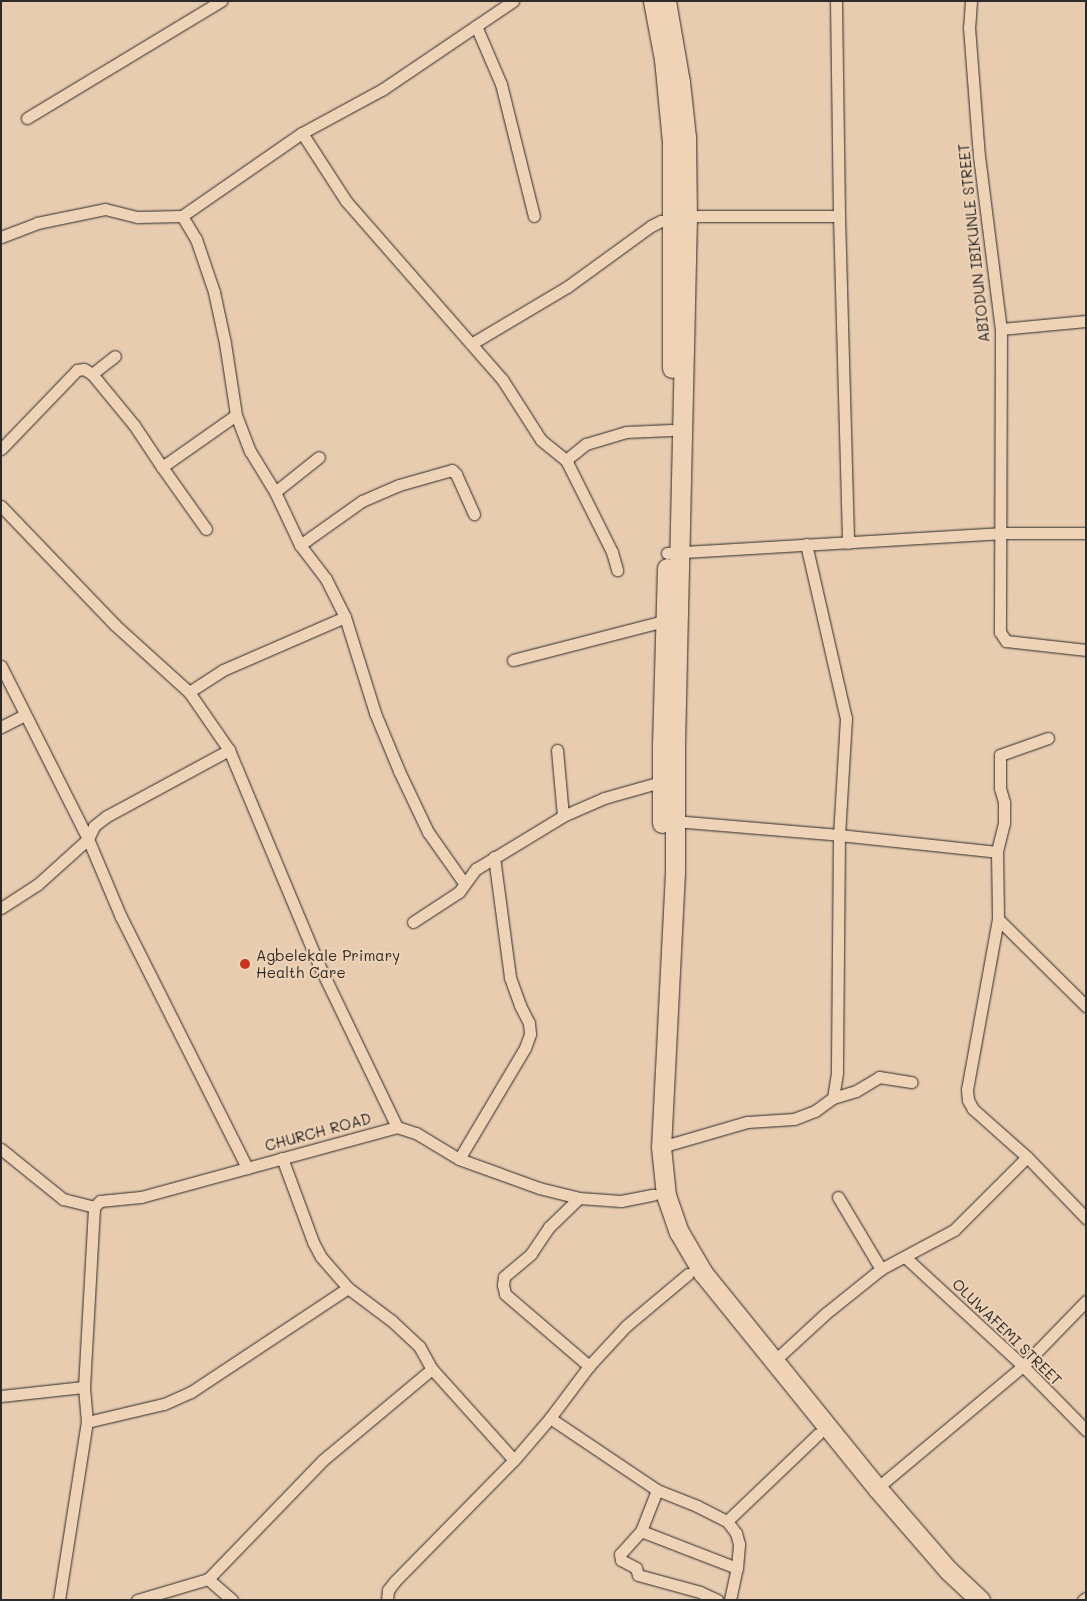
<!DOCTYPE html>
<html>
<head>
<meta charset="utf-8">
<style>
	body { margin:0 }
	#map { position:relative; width:1087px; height:1601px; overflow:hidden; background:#e7ccb0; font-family:Mali,sans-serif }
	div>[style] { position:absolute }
	.roads { filter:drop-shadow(0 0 1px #2b2b2b) drop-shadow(0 0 1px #2b2b2b) }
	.street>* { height:11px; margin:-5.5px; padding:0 5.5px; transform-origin:5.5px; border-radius:5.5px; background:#efd3b6 }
	.primary>* { height:19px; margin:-9.5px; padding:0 9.5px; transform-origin:9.5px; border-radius:9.5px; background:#efd3b6 }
	.dots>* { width:14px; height:14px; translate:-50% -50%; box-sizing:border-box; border:2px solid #efd3b6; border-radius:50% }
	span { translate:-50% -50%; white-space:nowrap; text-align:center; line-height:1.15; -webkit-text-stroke:4px #efd3b6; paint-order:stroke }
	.street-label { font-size:15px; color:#2b2b2b }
	.poi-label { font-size:15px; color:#2b2b2b }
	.left { translate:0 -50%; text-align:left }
	.frame { position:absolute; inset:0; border:2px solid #2b2b2b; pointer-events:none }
</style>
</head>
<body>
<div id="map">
	<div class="roads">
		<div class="street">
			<i style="left:836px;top:1px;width:215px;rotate:89.2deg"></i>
			<i style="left:839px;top:216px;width:327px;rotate:88.4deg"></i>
			<i style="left:971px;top:1px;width:26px;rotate:94deg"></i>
			<i style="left:969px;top:27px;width:129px;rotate:85.6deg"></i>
			<i style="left:979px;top:156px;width:174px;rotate:82.8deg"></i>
			<i style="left:1001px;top:329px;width:303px;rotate:90.2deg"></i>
			<i style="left:1000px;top:632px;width:11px;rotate:56deg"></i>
			<i style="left:1006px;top:641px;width:81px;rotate:6.4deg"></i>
			<i style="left:476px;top:26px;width:63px;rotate:66.7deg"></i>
			<i style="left:501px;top:84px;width:136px;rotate:76deg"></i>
			<i style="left:27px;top:118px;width:227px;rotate:-31.1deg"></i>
			<i style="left:302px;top:133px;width:81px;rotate:57.1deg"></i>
			<i style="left:346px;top:201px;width:237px;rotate:48.8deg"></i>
			<i style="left:502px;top:379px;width:72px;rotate:57.4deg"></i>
			<i style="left:541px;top:440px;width:32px;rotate:39deg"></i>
			<i style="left:566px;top:460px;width:26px;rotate:-39deg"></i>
			<i style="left:586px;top:444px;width:42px;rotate:-16.7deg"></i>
			<i style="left:626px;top:432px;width:45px;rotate:-2.5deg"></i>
			<i style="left:182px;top:216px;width:146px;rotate:-34.7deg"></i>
			<i style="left:302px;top:133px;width:92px;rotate:-28.5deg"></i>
			<i style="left:383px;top:89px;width:157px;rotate:-34.1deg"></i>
			<i style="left:687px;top:216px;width:152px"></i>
			<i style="left:1px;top:237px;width:39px;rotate:-21deg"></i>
			<i style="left:37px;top:223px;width:69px;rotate:-11.6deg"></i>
			<i style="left:105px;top:209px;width:34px;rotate:14deg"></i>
			<i style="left:138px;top:217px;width:44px;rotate:-1.3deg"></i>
			<i style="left:182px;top:216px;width:27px;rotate:59deg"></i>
			<i style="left:196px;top:239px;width:56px;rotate:71.2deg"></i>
			<i style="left:214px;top:292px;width:52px;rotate:77.8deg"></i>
			<i style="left:225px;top:343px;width:73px;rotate:81.3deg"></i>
			<i style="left:236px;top:415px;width:39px;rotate:69deg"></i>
			<i style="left:250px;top:451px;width:48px;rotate:58.6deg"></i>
			<i style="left:275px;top:492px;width:59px;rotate:64.7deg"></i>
			<i style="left:300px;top:545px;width:43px;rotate:52.6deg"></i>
			<i style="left:326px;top:579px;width:42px;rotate:63.4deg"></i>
			<i style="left:345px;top:617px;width:101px;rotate:72.6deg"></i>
			<i style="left:375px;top:713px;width:63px;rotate:67.5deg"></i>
			<i style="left:399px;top:771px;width:68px;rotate:64.6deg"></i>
			<i style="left:428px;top:832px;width:62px;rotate:54.8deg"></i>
			<i style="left:1001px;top:329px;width:85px;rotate:-5.4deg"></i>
			<i style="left:471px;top:344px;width:112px;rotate:-30.7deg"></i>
			<i style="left:567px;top:287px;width:104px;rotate:-36deg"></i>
			<i style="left:651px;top:226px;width:11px;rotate:-27deg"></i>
			<i style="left:661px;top:221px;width:11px;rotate:-5deg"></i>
			<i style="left:92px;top:374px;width:29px;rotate:-38deg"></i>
			<i style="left:1px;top:449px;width:110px;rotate:-46.1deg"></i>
			<i style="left:77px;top:370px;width:7px;rotate:-8deg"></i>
			<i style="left:84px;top:369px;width:9px;rotate:32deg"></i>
			<i style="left:92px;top:374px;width:66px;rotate:50.5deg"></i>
			<i style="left:134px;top:425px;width:50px;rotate:56.3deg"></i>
			<i style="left:162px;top:467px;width:90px;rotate:-35.1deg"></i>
			<i style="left:566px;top:460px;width:103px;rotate:63.4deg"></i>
			<i style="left:612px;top:552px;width:19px;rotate:74deg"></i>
			<i style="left:162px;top:467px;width:76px;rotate:54.6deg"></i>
			<i style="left:275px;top:492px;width:56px;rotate:-38.5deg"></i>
			<i style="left:1px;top:506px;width:165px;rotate:46.2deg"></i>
			<i style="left:115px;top:625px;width:100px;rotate:42.2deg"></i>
			<i style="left:189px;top:692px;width:70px;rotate:55.4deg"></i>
			<i style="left:229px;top:750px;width:233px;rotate:67.3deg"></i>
			<i style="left:319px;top:965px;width:180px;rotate:64.3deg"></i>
			<i style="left:806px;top:544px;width:179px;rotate:77.1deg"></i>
			<i style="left:846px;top:718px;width:117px;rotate:93.4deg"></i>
			<i style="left:839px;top:835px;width:238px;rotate:90.5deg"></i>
			<i style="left:837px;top:1073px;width:25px;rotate:99deg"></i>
			<i style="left:300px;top:545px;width:76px;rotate:-35.4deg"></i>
			<i style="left:362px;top:501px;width:40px;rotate:-23.4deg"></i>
			<i style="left:399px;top:485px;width:55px;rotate:-15.8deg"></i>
			<i style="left:452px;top:470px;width:6px;rotate:45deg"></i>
			<i style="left:456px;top:474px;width:44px;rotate:65.8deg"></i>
			<i style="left:667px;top:553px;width:333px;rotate:-3.4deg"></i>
			<i style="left:999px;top:533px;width:87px"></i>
			<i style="left:513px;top:660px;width:156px;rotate:-14.5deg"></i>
			<i style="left:1px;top:666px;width:194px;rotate:63.3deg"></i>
			<i style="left:88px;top:839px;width:85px;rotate:67.1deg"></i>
			<i style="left:121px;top:917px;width:281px;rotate:63.3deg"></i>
			<i style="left:189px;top:692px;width:40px;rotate:-32.9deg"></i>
			<i style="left:223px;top:670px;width:133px;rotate:-23.5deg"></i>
			<i style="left:1px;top:727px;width:27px;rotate:-27deg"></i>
			<i style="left:1048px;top:738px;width:51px;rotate:160.5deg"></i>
			<i style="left:1000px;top:755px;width:33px;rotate:90deg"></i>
			<i style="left:1000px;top:788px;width:15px;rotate:74deg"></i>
			<i style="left:1004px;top:802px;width:21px;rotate:90deg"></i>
			<i style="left:1004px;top:823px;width:30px;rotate:104deg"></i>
			<i style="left:997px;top:852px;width:67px;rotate:89.1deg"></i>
			<i style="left:998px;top:919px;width:173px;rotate:100.3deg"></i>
			<i style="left:967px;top:1089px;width:11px;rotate:85deg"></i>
			<i style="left:968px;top:1100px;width:10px;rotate:61deg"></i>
			<i style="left:973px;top:1109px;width:72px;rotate:41.6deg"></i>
			<i style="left:1027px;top:1157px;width:85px;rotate:46deg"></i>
			<i style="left:557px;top:750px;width:66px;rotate:84.8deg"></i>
			<i style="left:674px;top:821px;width:166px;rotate:4.8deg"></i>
			<i style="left:839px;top:835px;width:159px;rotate:6.1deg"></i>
			<i style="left:1px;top:908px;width:44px;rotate:-33deg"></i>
			<i style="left:38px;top:884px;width:67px;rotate:-42deg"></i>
			<i style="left:88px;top:839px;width:14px;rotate:-65deg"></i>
			<i style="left:94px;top:826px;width:16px;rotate:-38deg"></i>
			<i style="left:107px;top:816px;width:139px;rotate:-28.4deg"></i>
			<i style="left:998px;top:919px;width:124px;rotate:44.7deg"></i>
			<i style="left:413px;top:922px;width:55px;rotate:-33.1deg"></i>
			<i style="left:459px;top:892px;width:29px;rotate:-54deg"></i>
			<i style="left:476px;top:869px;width:102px;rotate:-31.3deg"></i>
			<i style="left:563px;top:816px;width:45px;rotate:-23.7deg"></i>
			<i style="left:604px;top:798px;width:59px;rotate:-15.7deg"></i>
			<i style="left:661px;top:1147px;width:90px;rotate:-16.2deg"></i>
			<i style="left:747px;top:1122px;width:47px;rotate:-3.7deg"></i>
			<i style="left:794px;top:1119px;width:22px;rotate:-21deg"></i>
			<i style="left:815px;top:1111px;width:22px;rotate:-36deg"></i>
			<i style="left:833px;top:1098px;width:24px;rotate:-17deg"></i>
			<i style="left:856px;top:1091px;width:27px;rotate:-31deg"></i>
			<i style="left:879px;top:1077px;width:33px;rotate:9deg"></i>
			<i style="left:1px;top:1149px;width:80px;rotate:38.9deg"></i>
			<i style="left:63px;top:1199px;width:32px;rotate:14deg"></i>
			<i style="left:94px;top:1207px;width:8px;rotate:-45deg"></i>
			<i style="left:100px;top:1201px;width:41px;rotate:-5.6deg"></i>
			<i style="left:141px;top:1197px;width:265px;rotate:-15.3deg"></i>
			<i style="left:397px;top:1127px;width:20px;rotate:18deg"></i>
			<i style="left:416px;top:1133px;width:50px;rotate:31.2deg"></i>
			<i style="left:459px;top:1159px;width:85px;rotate:19.9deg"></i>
			<i style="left:539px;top:1188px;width:41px;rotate:14deg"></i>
			<i style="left:579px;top:1198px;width:42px;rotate:4.1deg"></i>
			<i style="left:621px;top:1201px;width:33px;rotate:-11deg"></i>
			<i style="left:282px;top:1158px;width:90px;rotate:69.7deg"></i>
			<i style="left:313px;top:1242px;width:17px;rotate:62deg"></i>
			<i style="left:321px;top:1257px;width:41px;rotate:48.9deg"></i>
			<i style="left:348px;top:1288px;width:55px;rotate:36.9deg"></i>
			<i style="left:392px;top:1321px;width:37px;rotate:43deg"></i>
			<i style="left:419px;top:1346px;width:26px;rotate:61deg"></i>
			<i style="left:432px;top:1369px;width:122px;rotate:48deg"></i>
			<i style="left:459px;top:1159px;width:129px;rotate:-59.3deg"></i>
			<i style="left:525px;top:1048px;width:15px;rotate:-70deg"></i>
			<i style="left:530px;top:1034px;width:11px;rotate:-95deg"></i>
			<i style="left:529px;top:1023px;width:20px;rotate:-117deg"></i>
			<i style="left:520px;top:1005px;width:30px;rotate:-110deg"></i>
			<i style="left:510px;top:977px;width:121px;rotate:-97.6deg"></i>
			<i style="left:838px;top:1197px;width:84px;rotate:59.2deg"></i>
			<i style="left:579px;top:1198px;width:42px;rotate:136deg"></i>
			<i style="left:549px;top:1227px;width:32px;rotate:124deg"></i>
			<i style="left:531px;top:1254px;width:35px;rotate:140deg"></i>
			<i style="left:504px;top:1277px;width:8px;rotate:97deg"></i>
			<i style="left:503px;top:1285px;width:9px;rotate:77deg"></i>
			<i style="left:505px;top:1294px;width:111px;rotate:40.6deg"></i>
			<i style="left:905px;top:1257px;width:161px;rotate:42.7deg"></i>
			<i style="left:1023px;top:1366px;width:90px;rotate:45.5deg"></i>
			<i style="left:773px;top:1362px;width:71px;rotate:-42.7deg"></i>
			<i style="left:825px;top:1314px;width:72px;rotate:-38.8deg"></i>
			<i style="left:881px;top:1269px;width:83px;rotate:-28.1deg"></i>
			<i style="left:954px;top:1230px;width:103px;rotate:-45deg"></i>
			<i style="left:1px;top:1396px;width:83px;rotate:-6.2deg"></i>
			<i style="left:550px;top:1418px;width:129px;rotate:33.9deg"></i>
			<i style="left:657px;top:1490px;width:43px;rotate:21.8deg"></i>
			<i style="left:697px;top:1506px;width:34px;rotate:27deg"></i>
			<i style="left:87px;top:1422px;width:79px;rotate:-13.2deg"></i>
			<i style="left:164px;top:1404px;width:30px;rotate:-24deg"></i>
			<i style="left:191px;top:1392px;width:188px;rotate:-33.5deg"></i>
			<i style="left:877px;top:1488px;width:190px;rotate:-39.9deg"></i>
			<i style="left:1023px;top:1366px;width:91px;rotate:-45.9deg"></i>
			<i style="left:657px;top:1490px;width:44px;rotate:111.3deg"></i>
			<i style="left:641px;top:1531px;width:31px;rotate:132deg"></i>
			<i style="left:620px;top:1554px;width:6px;rotate:81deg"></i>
			<i style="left:621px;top:1560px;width:17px;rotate:28deg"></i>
			<i style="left:636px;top:1568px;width:7px;rotate:74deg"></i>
			<i style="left:638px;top:1575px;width:64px;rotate:15.3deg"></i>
			<i style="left:700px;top:1592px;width:19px;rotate:25deg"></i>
			<i style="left:641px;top:1531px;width:103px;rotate:21.1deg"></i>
			<i style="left:208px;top:1579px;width:32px;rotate:41deg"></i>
			<i style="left:59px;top:1600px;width:180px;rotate:-81.1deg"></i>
			<i style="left:87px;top:1422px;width:35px;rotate:-95deg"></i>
			<i style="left:84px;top:1387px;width:180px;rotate:-86.8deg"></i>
			<i style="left:137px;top:1600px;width:74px;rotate:-16.5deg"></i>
			<i style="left:208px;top:1579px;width:165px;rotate:-46deg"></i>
			<i style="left:323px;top:1460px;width:142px;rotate:-39.9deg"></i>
			<i style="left:387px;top:1600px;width:10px;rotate:-84deg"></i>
			<i style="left:388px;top:1590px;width:11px;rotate:-52deg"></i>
			<i style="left:395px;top:1581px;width:170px;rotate:-45.5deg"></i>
			<i style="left:514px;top:1460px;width:55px;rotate:-49.4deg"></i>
			<i style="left:550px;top:1418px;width:65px;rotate:-53.1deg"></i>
			<i style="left:589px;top:1366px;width:54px;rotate:-47.2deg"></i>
			<i style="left:626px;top:1326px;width:81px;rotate:-40deg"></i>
			<i style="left:730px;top:1600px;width:33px;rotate:-78deg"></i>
			<i style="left:737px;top:1568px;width:24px;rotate:-85deg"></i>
			<i style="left:739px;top:1544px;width:11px;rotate:-105deg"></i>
			<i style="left:736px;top:1533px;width:15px;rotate:-127deg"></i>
			<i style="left:727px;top:1521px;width:126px;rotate:-43.7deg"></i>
			<i style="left:1083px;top:1600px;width:4px;rotate:-34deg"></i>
		</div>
		<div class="primary">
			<i style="left:653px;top:1px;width:59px;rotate:79.3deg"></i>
			<i style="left:664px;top:59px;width:83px;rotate:84.5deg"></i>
			<i style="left:672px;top:142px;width:226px;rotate:90deg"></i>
			<i style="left:666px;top:1px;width:82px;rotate:80.2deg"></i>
			<i style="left:680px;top:82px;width:55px;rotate:83.8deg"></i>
			<i style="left:686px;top:137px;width:79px;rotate:89.3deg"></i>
			<i style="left:687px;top:216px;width:529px;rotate:91.3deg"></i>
			<i style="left:675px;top:745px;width:127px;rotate:90deg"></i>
			<i style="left:675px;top:872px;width:275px;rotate:92.9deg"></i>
			<i style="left:661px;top:1147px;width:48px;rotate:84.1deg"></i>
			<i style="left:666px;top:1195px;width:39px;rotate:71deg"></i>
			<i style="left:679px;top:1232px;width:48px;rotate:59.7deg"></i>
			<i style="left:703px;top:1273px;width:277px;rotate:51deg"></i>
			<i style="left:877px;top:1488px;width:108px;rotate:49.1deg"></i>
			<i style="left:948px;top:1570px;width:44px;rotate:43.2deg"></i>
			<i style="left:662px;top:823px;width:77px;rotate:-90deg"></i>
			<i style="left:662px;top:746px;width:178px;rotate:-88.4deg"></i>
		</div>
	</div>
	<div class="dots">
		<i style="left:245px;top:964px;background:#c8321e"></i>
	</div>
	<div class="street-label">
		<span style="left:974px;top:243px;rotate:-96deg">ABIODUN IBIKUNLE STREET</span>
		<span style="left:318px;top:1132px;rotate:-15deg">CHURCH ROAD</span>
		<span style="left:1007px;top:1332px;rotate:44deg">OLUWAFEMI STREET</span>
	</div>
	<div class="poi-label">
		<span class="left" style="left:256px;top:964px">Agbelekale Primary<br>Health Care</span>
	</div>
	<div class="frame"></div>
</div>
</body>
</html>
